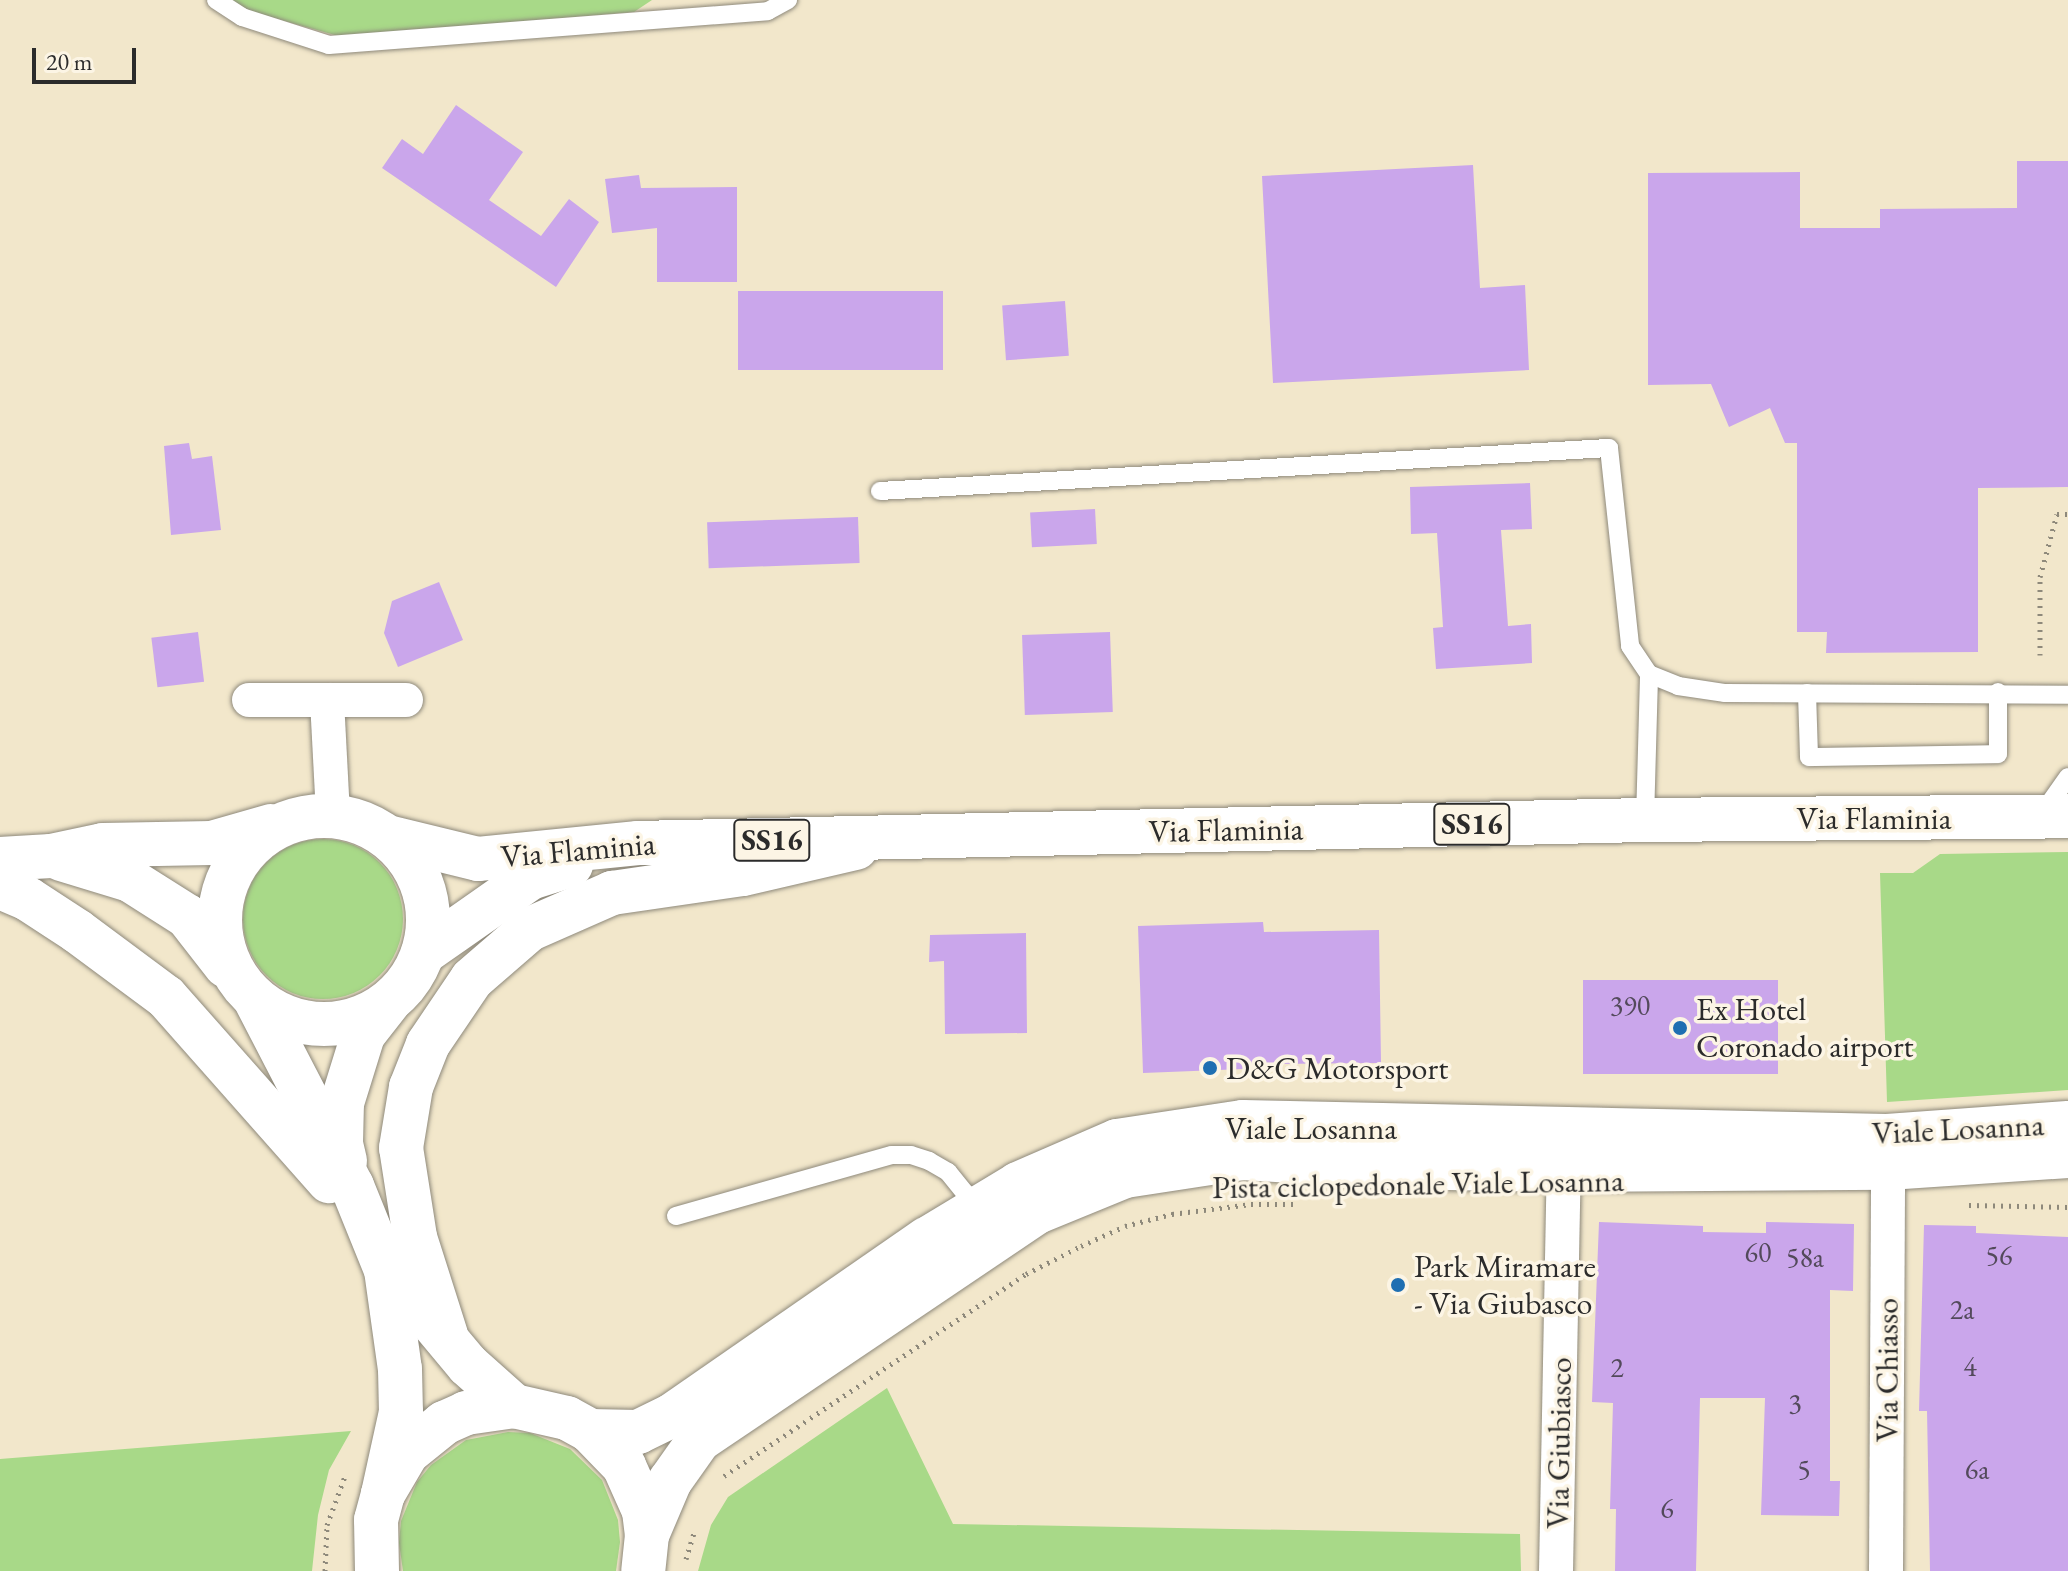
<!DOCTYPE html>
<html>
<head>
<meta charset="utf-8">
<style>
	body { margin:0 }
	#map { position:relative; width:2068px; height:1571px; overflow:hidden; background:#f2e7cb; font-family:"EB Garamond",serif }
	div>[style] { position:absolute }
	.green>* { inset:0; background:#a8d988 }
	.round { border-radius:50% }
	.building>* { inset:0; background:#caa6eb; transform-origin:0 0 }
	.path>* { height:5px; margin-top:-2.5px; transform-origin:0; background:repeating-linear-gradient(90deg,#8e897b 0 2px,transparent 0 8px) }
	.roads { filter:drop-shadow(0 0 2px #8e897b) drop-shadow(0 0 2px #8e897b) }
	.service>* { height:18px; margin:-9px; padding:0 9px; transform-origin:9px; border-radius:9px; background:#fff }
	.minor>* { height:34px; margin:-17px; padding:0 17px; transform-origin:17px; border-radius:17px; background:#fff }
	.secondary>* { height:44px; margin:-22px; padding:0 22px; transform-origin:22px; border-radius:22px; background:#fff }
	.primary>* { height:44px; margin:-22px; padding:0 22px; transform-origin:22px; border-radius:22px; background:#fff }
	.primary>.ring { margin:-22px; padding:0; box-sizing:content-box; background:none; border:44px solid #fff; border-radius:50% }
	.dots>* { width:22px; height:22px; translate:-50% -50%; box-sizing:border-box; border:4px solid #fcf5e5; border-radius:50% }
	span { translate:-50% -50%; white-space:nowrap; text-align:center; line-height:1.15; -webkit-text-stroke:7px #fcf5e5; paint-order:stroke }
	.number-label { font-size:28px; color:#534a5b }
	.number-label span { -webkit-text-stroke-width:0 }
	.shield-label span { padding:2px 6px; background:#fcf5e5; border:2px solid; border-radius:6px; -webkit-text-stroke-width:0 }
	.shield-label { font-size:30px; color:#2b2b2b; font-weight:700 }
	.street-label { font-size:32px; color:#2b2b2b }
	.poi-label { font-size:32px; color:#2b2b2b }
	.left { translate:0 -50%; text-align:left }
	.scale { position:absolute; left:32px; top:48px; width:104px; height:36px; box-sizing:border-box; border:4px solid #2b2b2b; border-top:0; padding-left:10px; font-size:24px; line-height:28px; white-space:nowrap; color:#2b2b2b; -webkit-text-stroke:6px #fcf5e5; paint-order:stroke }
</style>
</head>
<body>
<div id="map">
	<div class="green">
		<i style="clip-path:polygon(230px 0,652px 0,634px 12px,342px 37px,245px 10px)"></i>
		<i class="round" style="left:243px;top:839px;width:160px;height:160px"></i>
		<i style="clip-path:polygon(2068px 852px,2068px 1090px,1887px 1102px,1880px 873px,1913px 873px,1940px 854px)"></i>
		<i style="clip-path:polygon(887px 1388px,953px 1524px,1520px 1534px,1521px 1571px,698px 1571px,711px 1525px,728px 1497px)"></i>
		<i style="clip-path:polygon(351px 1431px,329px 1470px,318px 1515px,312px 1571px,0 1571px,0 1459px)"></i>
		<i style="clip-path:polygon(508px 1432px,530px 1433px,570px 1449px,602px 1480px,618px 1520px,620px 1542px,616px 1571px,403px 1571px,399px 1543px,401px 1521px,417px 1482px,431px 1465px,466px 1440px)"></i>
	</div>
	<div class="building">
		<i style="clip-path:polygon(456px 105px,523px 152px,489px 200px,541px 236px,569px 199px,599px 222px,556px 287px,382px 168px,402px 139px,423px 154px)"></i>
		<i style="clip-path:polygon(2017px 161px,2068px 161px,2068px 487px,1978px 488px,1978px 652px,1826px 653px,1827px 632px,1797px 632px,1797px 443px,1785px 443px,1770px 408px,1729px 427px,1711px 384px,1648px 385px,1648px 173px,1800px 172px,1800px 228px,1880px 228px,1880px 209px,2017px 208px)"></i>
		<i style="clip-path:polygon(1473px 165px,1480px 288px,1525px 285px,1529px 370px,1273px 383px,1262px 176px)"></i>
		<i style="clip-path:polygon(639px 175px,641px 188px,737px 187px,737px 282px,657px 282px,657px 228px,612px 233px,605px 179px)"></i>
		<i style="left:738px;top:291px;width:205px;height:79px"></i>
		<i style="left:1065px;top:301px;width:55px;height:63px;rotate:86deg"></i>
		<i style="clip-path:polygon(189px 443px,192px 459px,212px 456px,221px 530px,171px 535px,164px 446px)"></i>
		<i style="clip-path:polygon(1530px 483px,1532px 529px,1501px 530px,1508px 626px,1531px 624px,1532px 663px,1436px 669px,1433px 628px,1443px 627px,1437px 533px,1411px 534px,1410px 487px)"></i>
		<i style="left:1095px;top:509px;width:35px;height:65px;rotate:87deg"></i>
		<i style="left:858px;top:517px;width:46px;height:151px;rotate:88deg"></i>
		<i style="clip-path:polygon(439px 582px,463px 640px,398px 667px,384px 633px,392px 601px)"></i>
		<i style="left:198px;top:632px;width:50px;height:47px;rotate:83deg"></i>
		<i style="left:1110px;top:632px;width:80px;height:88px;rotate:88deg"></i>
		<i style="clip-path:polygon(1263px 922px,1264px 932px,1379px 930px,1381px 1063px,1268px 1064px,1269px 1068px,1143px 1073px,1138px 926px)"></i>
		<i style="clip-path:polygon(1026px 933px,1027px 1033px,945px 1034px,944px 961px,929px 962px,930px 935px)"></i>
		<i style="left:1778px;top:980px;width:94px;height:195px;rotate:90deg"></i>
		<i style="clip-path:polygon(1599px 1222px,1703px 1226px,1703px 1232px,1766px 1233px,1766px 1222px,1854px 1224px,1853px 1291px,1830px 1290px,1830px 1481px,1840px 1481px,1839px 1516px,1761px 1515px,1765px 1398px,1700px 1398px,1696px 1571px,1615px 1571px,1616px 1509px,1610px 1509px,1613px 1403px,1592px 1402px)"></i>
		<i style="clip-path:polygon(1924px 1225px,1976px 1226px,1976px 1233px,2068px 1237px,2068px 1571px,1930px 1571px,1927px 1411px,1919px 1411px)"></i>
	</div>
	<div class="path">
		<i style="left:2040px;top:655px;width:78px;rotate:-90deg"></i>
		<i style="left:2040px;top:577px;width:65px;rotate:-74.9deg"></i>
		<i style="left:2057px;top:514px;width:11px"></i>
		<i style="left:1969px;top:1205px;width:99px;rotate:1.2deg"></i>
		<i style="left:724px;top:1476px;width:363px;rotate:-33.8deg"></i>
		<i style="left:1026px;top:1274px;width:62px;rotate:-27deg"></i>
		<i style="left:1081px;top:1246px;width:48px;rotate:-24.4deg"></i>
		<i style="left:1125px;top:1226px;width:49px;rotate:-14.3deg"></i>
		<i style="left:1172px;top:1214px;width:80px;rotate:-7.2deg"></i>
		<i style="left:1251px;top:1204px;width:44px"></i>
		<i style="left:686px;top:1559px;width:30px;rotate:-73deg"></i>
		<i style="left:325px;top:1571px;width:46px;rotate:-87.5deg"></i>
		<i style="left:327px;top:1525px;width:52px;rotate:-69.8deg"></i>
	</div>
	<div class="roads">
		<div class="service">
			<i style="left:216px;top:0;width:31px;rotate:33deg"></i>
			<i style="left:242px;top:17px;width:91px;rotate:17.8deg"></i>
			<i style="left:329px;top:45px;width:440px;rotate:-4.4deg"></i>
			<i style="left:768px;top:11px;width:23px;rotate:-29deg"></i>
			<i style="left:880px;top:491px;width:730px;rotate:-3.38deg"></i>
			<i style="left:1609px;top:448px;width:199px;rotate:83.9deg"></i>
			<i style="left:1630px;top:646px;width:34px;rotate:56deg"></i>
			<i style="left:1649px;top:674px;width:31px;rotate:22deg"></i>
			<i style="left:1678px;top:686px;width:48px;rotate:8.5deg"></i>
			<i style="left:1725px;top:693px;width:343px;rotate:0.3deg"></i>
			<i style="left:1807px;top:693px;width:64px;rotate:88.2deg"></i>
			<i style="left:1809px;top:757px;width:189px;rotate:-0.9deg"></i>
			<i style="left:1998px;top:754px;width:62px;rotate:-90deg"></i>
			<i style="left:2042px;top:814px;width:45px;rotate:-54.9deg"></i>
			<i style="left:1645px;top:820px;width:146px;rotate:-88.4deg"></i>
			<i style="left:676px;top:1216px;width:224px;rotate:-15.8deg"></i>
			<i style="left:892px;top:1155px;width:19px"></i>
			<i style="left:911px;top:1155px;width:19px;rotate:18deg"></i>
			<i style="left:929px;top:1161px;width:22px;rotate:30deg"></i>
			<i style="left:948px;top:1172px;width:27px;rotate:51deg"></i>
			<i style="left:965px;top:1193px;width:21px;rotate:37deg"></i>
		</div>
		<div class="minor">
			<i style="left:249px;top:700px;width:157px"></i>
			<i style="left:327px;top:700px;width:116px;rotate:87deg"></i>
			<i style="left:1556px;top:1571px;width:401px;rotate:-88.9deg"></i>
			<i style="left:1886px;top:1571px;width:403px;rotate:-89.7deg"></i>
		</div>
		<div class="secondary">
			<i style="left:0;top:887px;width:30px;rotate:23deg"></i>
			<i style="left:28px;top:899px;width:59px;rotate:33.1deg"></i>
			<i style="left:77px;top:931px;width:111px;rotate:36.6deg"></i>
			<i style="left:166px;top:997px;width:246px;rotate:48.5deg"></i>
			<i style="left:255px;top:999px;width:211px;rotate:62.6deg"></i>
			<i style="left:352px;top:1186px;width:91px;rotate:68deg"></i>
			<i style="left:386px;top:1270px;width:100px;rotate:82deg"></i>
			<i style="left:400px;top:1369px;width:43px;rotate:88.7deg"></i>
			<i style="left:401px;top:1412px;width:84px;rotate:102.4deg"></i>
			<i style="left:345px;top:1161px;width:18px;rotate:-103deg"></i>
			<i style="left:341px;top:1143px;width:40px;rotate:-88.6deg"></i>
			<i style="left:342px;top:1103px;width:71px;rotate:-72.8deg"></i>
			<i style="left:363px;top:1035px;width:41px;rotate:-52deg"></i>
			<i style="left:427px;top:1316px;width:64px;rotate:50.1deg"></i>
			<i style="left:468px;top:1365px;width:62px;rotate:41.7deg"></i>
			<i style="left:446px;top:1335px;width:103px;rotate:-107.6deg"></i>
			<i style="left:415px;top:1237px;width:90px;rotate:-98.9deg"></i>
			<i style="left:401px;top:1148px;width:62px;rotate:-80.7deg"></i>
			<i style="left:411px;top:1087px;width:46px;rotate:-68.4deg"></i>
			<i style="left:428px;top:1044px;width:78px;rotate:-55.9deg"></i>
			<i style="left:472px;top:979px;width:77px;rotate:-40.8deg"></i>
			<i style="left:530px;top:929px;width:90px;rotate:-23.7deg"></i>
			<i style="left:612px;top:893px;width:132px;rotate:-8.3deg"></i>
			<i style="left:743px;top:874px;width:116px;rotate:-13deg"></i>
			<i style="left:590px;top:1431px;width:48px;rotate:1.2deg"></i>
			<i style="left:638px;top:1432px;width:37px;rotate:-26deg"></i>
			<i style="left:671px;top:1416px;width:311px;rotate:-34.7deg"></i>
			<i style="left:927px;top:1239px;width:106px;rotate:-31.1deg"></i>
			<i style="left:1018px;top:1184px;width:108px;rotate:-23.5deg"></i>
			<i style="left:1117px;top:1141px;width:127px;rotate:-8.6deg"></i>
			<i style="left:1243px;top:1122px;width:644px;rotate:1.25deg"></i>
			<i style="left:1887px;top:1136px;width:181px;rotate:-4.1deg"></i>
			<i style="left:647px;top:1535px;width:59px;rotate:-66.9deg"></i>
			<i style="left:670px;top:1481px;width:50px;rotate:-54.7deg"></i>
			<i style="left:699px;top:1440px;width:405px;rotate:-34deg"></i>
			<i style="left:1035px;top:1213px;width:97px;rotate:-22.3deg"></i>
			<i style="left:1125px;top:1176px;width:119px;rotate:-8.7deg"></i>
			<i style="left:1243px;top:1158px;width:151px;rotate:3.4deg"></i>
			<i style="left:1394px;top:1167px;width:170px;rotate:1deg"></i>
			<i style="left:1564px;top:1170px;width:324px;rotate:-0.4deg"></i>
			<i style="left:1888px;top:1168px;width:180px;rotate:-3.8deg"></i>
			<i style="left:377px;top:1571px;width:51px;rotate:-91.1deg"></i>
			<i style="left:376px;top:1520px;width:27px;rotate:-75deg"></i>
			<i style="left:383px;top:1494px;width:48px;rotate:-59.7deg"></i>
			<i style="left:407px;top:1453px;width:48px;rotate:-39deg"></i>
			<i style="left:444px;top:1423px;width:24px;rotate:-24deg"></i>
			<i style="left:466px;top:1413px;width:49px;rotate:-8.3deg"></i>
			<i style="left:514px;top:1406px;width:54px;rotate:12.8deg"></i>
			<i style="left:567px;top:1418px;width:26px;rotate:29deg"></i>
			<i style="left:590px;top:1431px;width:49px;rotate:45.8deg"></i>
			<i style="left:624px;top:1466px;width:49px;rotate:66deg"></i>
			<i style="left:644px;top:1511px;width:24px;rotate:83deg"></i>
			<i style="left:647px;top:1535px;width:36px;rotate:96deg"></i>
		</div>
		<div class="primary">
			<i class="ring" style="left:220px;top:816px;width:164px;height:164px"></i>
			<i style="left:388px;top:837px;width:93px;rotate:13.7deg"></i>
			<i style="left:478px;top:859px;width:161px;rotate:-5.7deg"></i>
			<i style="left:638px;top:843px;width:1007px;rotate:-1.31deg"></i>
			<i style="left:1645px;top:820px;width:423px;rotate:-0.5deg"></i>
			<i style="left:0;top:859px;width:51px;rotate:-3.4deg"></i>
			<i style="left:51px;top:856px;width:53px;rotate:-11.9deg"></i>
			<i style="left:103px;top:845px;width:109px;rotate:-1.1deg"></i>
			<i style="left:212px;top:843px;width:61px;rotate:-16.1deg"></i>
			<i style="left:61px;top:859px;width:72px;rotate:16.9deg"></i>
			<i style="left:130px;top:880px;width:67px;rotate:32.3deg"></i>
			<i style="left:187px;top:916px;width:63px;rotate:52deg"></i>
			<i style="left:423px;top:953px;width:131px;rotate:-35deg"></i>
			<i style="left:530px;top:878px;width:43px;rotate:-17.6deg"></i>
		</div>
	</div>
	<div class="dots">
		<i style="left:1680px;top:1028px;background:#1f6fb2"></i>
		<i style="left:1210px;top:1068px;background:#1f6fb2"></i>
		<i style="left:1398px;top:1285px;background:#1f6fb2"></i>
	</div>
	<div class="number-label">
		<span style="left:1630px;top:1005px">390</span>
		<span style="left:1758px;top:1252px">60</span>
		<span style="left:1999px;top:1255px">56</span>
		<span style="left:1805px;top:1257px">58a</span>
		<span style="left:1962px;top:1309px">2a</span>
		<span style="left:1970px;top:1366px">4</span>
		<span style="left:1617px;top:1367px">2</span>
		<span style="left:1795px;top:1403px">3</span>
		<span style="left:1804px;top:1469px">5</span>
		<span style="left:1977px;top:1469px">6a</span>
		<span style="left:1667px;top:1508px">6</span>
	</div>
	<div class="shield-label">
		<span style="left:1472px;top:824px">SS16</span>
		<span style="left:772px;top:840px">SS16</span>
	</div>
	<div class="street-label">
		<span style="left:1874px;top:818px">Via Flaminia</span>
		<span style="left:1226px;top:830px;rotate:-1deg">Via Flaminia</span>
		<span style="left:578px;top:850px;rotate:-5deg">Via Flaminia</span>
		<span style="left:1311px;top:1128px">Viale Losanna</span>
		<span style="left:1958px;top:1129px;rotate:-3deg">Viale Losanna</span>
		<span style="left:1418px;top:1184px;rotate:-1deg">Pista ciclopedonale Viale Losanna</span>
		<span style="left:1887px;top:1370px;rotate:-90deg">Via Chiasso</span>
		<span style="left:1559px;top:1443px;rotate:-89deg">Via Giubiasco</span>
	</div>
	<div class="poi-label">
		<span class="left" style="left:1696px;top:1028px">Ex Hotel<br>Coronado airport</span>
		<span class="left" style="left:1226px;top:1068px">D&amp;G Motorsport</span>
		<span class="left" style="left:1414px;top:1285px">Park Miramare<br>- Via Giubasco</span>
	</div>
	<div class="scale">20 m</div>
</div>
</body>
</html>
